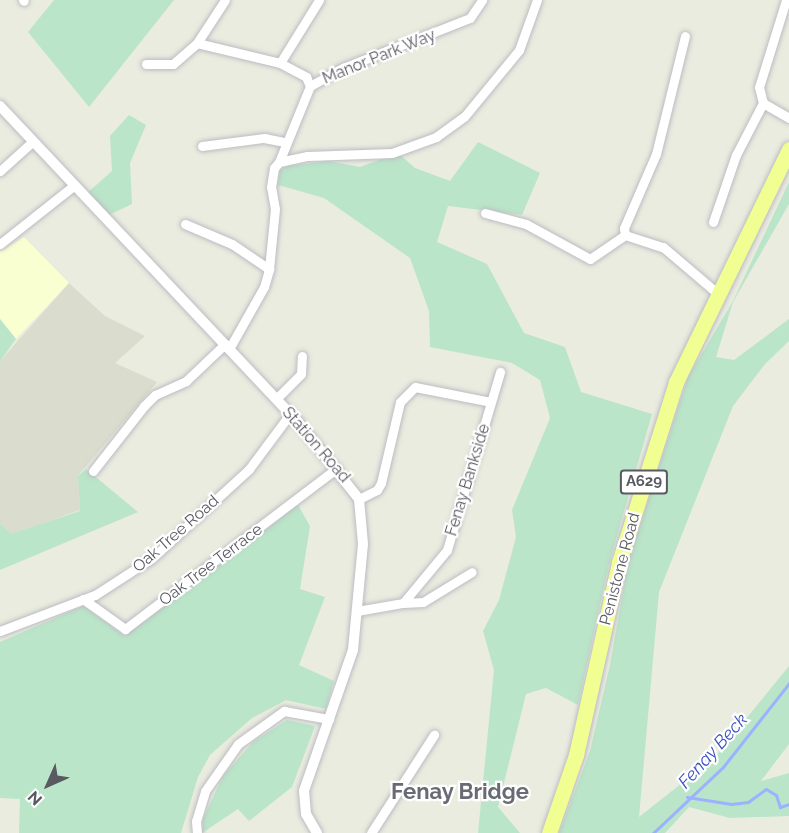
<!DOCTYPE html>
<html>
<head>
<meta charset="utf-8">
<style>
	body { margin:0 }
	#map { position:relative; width:789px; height:833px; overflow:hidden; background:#eaecdf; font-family:Raleway,sans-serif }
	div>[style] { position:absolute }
	.commercial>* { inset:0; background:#faffd1 }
	.education>* { inset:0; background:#dadcce }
	.green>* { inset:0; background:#bae5c8 }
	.stream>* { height:3px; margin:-1.5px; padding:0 1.5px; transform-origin:1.5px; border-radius:1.5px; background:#9cb2ff }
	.roads { filter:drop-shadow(0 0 2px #bcbcc4) drop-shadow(0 0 2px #bcbcc4) }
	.minor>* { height:9px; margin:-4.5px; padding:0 4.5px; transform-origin:4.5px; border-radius:4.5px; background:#fff }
	.tertiary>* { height:10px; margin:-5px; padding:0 5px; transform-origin:5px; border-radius:5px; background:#fff }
	.trunk>* { height:15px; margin:-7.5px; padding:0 7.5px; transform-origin:7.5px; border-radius:7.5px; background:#f1ff92 }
	span { translate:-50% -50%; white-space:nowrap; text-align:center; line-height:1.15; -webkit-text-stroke:4.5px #fff; paint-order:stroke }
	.shield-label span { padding:2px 4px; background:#fff; border:2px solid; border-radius:4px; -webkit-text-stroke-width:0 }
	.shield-label { font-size:15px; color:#585961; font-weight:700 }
	.street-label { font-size:16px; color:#585961 }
	.water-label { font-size:18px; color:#3b50c5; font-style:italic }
	.district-label { font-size:22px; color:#696a73; font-weight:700 }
	.north { position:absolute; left:18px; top:755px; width:60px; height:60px; -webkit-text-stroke:4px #fff; paint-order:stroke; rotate:225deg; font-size:16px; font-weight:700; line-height:24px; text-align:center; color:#585961 }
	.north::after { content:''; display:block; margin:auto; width:21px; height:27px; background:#585961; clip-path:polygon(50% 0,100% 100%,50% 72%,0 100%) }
</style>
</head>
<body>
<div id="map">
	<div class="commercial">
		<i style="clip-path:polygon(24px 237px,69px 283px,16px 339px,0 319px,0 252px)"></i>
	</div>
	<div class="education">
		<i style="clip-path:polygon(69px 283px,105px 316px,145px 336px,115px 363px,157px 382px,78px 476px,80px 510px,11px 535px,0 523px,0 361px)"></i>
	</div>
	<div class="green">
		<i style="clip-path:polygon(54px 0,174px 0,89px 107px,28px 32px)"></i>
		<i style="clip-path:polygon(129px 115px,146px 125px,130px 163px,132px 204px,107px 216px,86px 194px,112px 171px,110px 136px)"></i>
		<i style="clip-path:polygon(478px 142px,540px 173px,522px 215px,448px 206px,437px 242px,487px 264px,524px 333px,565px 347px,581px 392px,652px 414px,609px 564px,578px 705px,546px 688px,526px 694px,498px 807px,520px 833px,478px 833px,494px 670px,483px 631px,499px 600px,516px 537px,512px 510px,550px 418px,540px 380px,512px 363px,430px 347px,429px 311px,410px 258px,324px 198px,278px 185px,280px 170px,288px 166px,328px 161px,360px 167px,398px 153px,415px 168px,450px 181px)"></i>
		<i style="clip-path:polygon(789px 182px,789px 204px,733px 302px,716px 357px,734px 360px,789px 319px,789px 341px,765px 364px,733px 406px,659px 592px,639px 817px,715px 757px,789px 666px,789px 744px,761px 781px,789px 773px,789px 816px,730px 818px,689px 807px,665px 833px,559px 833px,590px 751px,610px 665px,628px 563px,688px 377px,733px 301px)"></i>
		<i style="clip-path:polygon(0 319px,16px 339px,0 361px)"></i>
		<i style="clip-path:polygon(86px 469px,138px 512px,0 570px,0 523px,11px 534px,80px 511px,78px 476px)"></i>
		<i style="clip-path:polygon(298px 505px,310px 526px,300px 589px,325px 597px,299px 665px,334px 681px,326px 709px,286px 700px,252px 718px,210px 755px,198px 777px,181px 833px,19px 833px,20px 799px,0 798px,0 642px,83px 606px,125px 636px)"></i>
		<i style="clip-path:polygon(287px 720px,315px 726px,292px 787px,249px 821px,238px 809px,202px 833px,203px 819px,223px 776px,253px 742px)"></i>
	</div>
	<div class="stream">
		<i style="left:687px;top:797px;width:45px;rotate:9deg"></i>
		<i style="left:731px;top:804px;width:17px;rotate:-7deg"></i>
		<i style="left:748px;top:802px;width:22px;rotate:-36deg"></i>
		<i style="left:766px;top:789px;width:12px;rotate:31deg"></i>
		<i style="left:776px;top:795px;width:13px;rotate:72deg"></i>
		<i style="left:780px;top:807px;width:9px;rotate:-18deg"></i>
		<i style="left:653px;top:833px;width:96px;rotate:-43.3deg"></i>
		<i style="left:723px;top:767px;width:107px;rotate:-51.8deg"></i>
	</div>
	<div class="roads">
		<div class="minor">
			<i style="left:23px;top:0;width:1px;rotate:45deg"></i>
			<i style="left:786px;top:0;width:91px;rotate:107.2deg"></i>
			<i style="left:759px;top:87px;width:16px;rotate:76deg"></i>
			<i style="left:763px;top:103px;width:30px;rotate:30deg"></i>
			<i style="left:685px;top:36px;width:122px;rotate:103.8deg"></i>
			<i style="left:656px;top:154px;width:81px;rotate:113.4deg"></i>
			<i style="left:624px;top:228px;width:7px;rotate:82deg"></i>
			<i style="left:625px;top:235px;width:40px;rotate:18deg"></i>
			<i style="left:663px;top:247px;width:71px;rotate:40.4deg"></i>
			<i style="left:197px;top:43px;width:51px;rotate:-56.9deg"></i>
			<i style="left:280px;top:63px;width:74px;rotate:-58.2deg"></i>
			<i style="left:146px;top:64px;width:27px"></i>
			<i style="left:173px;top:64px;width:32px;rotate:-41deg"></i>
			<i style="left:197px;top:43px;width:85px;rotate:13.5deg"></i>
			<i style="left:280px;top:63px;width:30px;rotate:28deg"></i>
			<i style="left:306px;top:77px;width:10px;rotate:66deg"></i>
			<i style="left:202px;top:146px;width:63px;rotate:-7.4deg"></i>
			<i style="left:264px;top:138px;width:20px;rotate:11deg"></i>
			<i style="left:279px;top:162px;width:82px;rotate:-67.8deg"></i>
			<i style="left:310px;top:86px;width:38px;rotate:-29deg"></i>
			<i style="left:343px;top:68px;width:136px;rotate:-21.5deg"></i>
			<i style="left:470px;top:18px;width:22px;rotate:-56deg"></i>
			<i style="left:0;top:171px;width:43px;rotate:-42.2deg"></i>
			<i style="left:485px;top:213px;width:42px;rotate:15deg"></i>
			<i style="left:526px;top:224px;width:73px;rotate:28.7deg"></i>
			<i style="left:590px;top:259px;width:42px;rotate:-34.4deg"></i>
			<i style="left:713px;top:222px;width:71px;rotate:-71.1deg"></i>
			<i style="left:736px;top:155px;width:59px;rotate:-62.6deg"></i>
			<i style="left:185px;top:224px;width:51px;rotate:23.1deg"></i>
			<i style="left:232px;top:244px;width:45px;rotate:34deg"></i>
			<i style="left:0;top:244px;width:92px;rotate:-38.4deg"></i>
			<i style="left:229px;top:349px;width:71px;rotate:-60.6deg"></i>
			<i style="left:264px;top:287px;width:19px;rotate:-74deg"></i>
			<i style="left:269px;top:269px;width:60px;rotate:-84.3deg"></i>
			<i style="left:275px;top:209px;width:22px;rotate:-100deg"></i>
			<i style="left:271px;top:187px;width:19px;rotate:-81deg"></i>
			<i style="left:274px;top:168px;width:8px;rotate:-50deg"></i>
			<i style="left:279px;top:162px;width:29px;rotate:-12deg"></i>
			<i style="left:307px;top:156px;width:85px;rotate:-2deg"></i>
			<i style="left:392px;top:153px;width:47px;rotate:-20deg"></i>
			<i style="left:436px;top:137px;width:34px;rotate:-36deg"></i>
			<i style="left:464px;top:117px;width:87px;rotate:-50.6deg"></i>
			<i style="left:519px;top:50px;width:53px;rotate:-70.2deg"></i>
			<i style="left:276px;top:399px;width:35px;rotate:-45deg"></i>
			<i style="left:301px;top:374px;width:18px;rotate:-87deg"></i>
			<i style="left:93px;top:471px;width:83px;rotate:-51.9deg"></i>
			<i style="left:144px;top:406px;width:16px;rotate:-45deg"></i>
			<i style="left:155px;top:395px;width:34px;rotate:-24deg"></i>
			<i style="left:186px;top:381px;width:54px;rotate:-43.5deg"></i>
			<i style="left:359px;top:499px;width:20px;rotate:-27deg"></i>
			<i style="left:377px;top:490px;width:8px;rotate:-60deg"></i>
			<i style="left:381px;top:483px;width:83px;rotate:-76.8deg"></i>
			<i style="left:400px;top:402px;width:21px;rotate:-45deg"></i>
			<i style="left:415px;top:387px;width:77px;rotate:11.2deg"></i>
			<i style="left:83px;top:599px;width:52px;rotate:35.5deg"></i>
			<i style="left:125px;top:629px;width:266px;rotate:-37.2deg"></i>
			<i style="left:403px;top:603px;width:20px;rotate:-3deg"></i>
			<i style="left:423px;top:602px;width:57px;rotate:-31.5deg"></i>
			<i style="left:357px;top:611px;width:47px;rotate:-9.9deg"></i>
			<i style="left:403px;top:603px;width:69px;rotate:-50.3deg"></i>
			<i style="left:447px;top:550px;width:186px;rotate:-73.4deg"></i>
			<i style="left:0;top:631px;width:102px;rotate:-20.8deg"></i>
			<i style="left:95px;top:595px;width:68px;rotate:-33deg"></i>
			<i style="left:152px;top:558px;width:132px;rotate:-42.5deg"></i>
			<i style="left:249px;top:469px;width:69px;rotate:-53.3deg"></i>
			<i style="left:197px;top:833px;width:12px;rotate:-95deg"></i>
			<i style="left:196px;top:821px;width:31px;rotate:-73deg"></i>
			<i style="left:205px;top:791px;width:57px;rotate:-54.9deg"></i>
			<i style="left:238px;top:744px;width:57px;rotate:-35.7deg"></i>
			<i style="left:284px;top:711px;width:46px;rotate:10.1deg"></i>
			<i style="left:371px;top:833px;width:117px;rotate:-57.3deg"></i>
		</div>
		<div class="tertiary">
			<i style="left:0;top:106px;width:434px;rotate:46.7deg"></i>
			<i style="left:298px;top:422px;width:98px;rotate:51.6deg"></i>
			<i style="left:359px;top:499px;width:45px;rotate:84.9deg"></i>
			<i style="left:363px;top:544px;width:106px;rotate:95.4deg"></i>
			<i style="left:353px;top:650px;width:149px;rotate:109.2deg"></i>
			<i style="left:304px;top:791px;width:23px;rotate:85deg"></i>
			<i style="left:306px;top:814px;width:22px;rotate:60deg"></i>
		</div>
		<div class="trunk">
			<i style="left:549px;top:833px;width:83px;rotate:-70.9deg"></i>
			<i style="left:576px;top:755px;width:198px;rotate:-77.4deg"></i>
			<i style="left:619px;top:562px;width:189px;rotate:-72.4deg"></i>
			<i style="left:676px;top:382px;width:259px;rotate:-64.1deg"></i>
		</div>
	</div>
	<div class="shield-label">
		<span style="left:644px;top:482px">A629</span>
	</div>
	<div class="street-label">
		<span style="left:379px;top:57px;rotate:-22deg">Manor Park Way</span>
		<span style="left:316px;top:445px;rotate:49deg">Station Road</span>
		<span style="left:468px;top:480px;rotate:-73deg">Fenay Bankside</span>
		<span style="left:176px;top:534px;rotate:-41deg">Oak Tree Road</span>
		<span style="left:211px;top:565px;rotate:-37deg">Oak Tree Terrace</span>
		<span style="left:620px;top:569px;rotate:-75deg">Penistone Road</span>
	</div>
	<div class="water-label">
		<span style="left:713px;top:751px;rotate:-48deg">Fenay Beck</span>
	</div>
	<div class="district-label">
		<span style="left:460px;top:792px">Fenay Bridge</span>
	</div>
	<div class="north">N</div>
</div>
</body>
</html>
